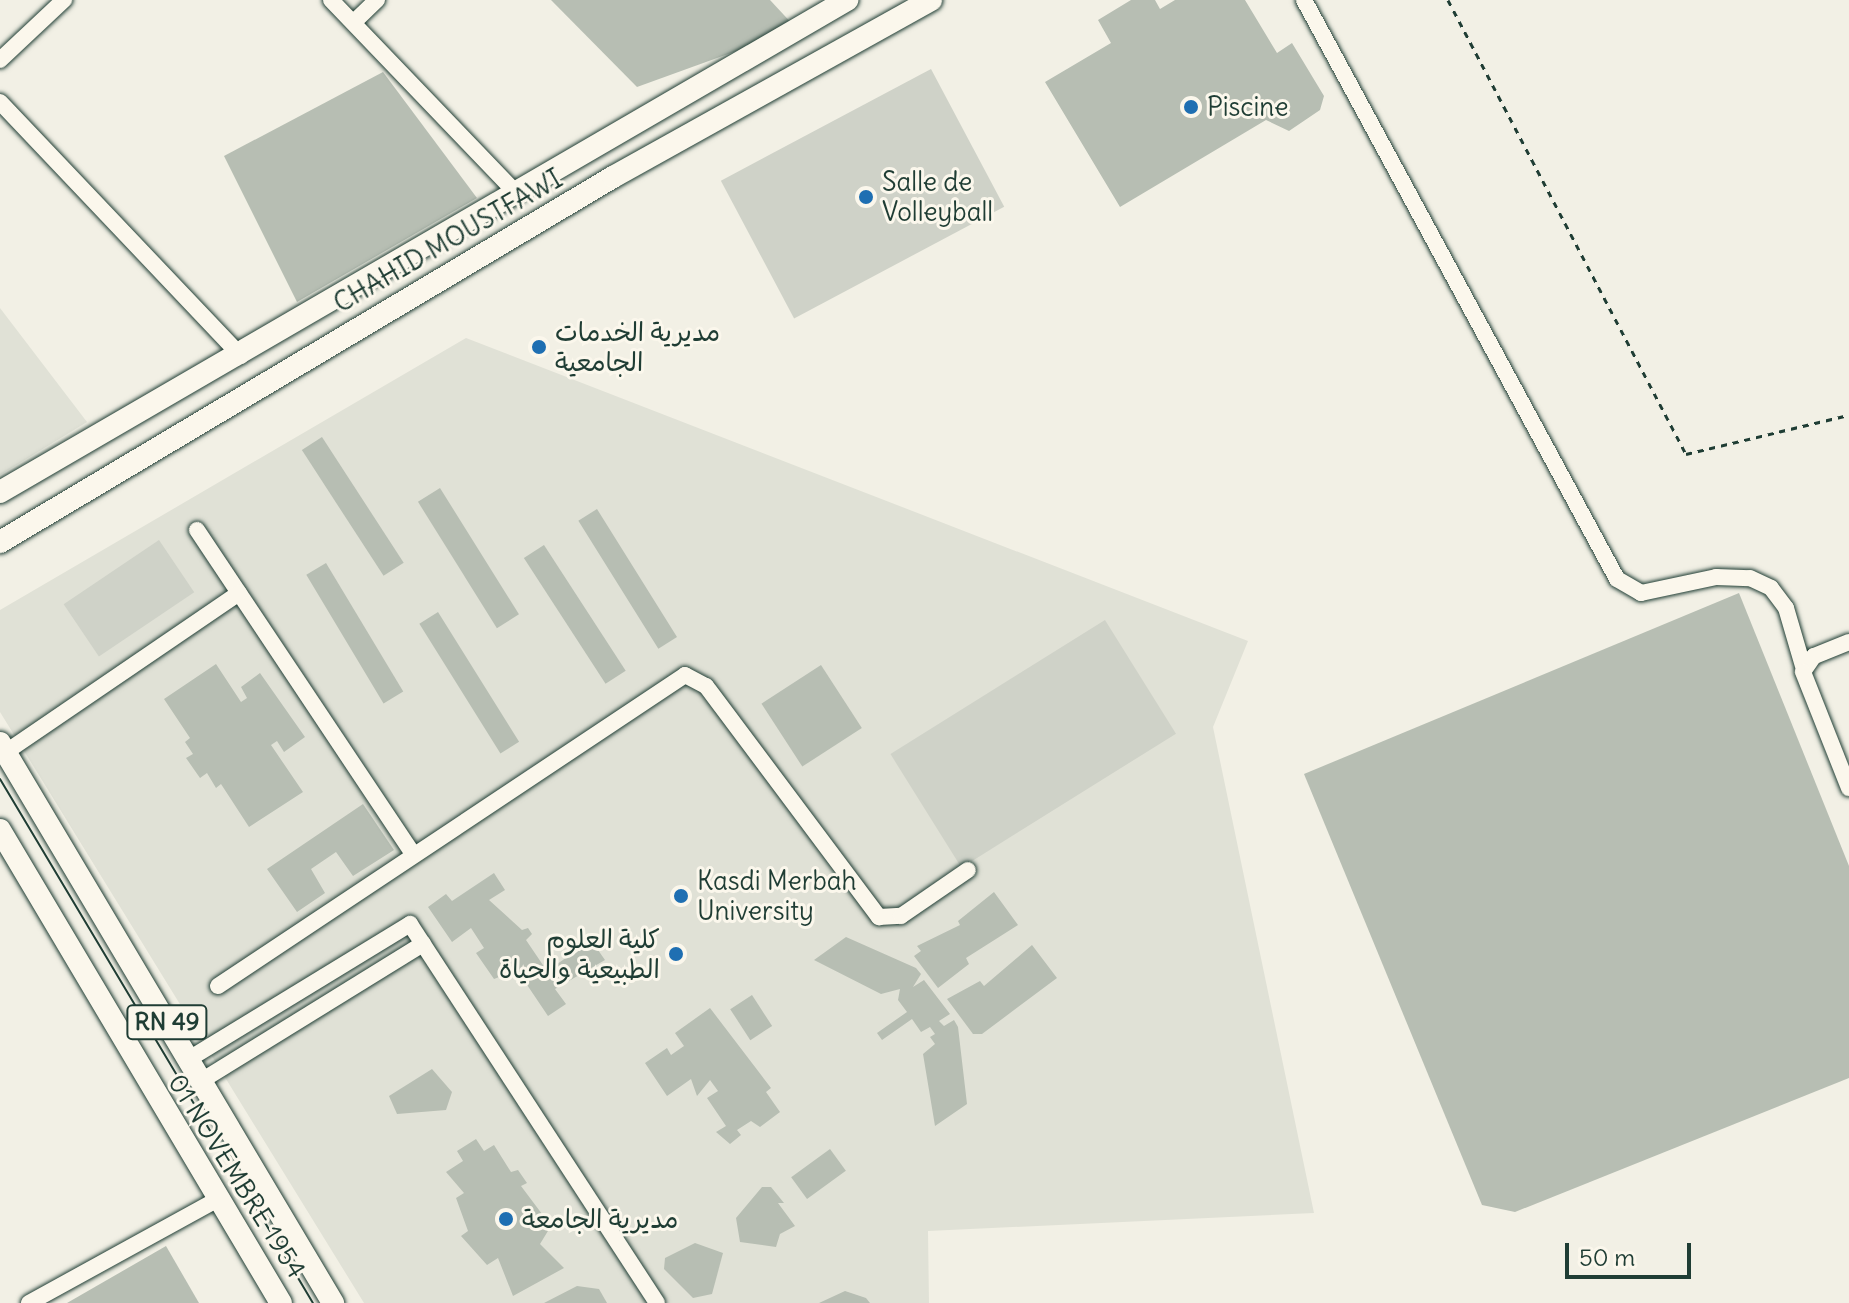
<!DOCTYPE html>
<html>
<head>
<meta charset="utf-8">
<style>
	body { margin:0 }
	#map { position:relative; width:1849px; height:1303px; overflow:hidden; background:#f2f0e5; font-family:Delius,"Playpen Sans Arabic",sans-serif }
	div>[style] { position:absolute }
	.built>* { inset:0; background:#e0e1d6 }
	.green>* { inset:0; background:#cfd2c8; transform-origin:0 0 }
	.building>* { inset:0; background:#b7beb3; transform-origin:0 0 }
	.path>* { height:3px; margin-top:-1.5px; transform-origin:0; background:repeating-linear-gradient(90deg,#1f3d34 0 6px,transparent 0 12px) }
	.roads { filter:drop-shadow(0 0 2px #1f3d34) drop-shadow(0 0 2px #1f3d34) }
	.minor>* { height:16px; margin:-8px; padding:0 8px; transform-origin:8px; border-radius:8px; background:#fbf7ec }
	.major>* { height:22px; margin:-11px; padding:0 11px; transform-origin:11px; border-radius:11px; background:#fbf7ec }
	.tram>* { height:2px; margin:-1px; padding:0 1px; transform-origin:1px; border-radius:1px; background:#1f3d34 }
	.dots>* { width:22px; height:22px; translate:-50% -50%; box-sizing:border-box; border:4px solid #fbf7ec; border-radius:50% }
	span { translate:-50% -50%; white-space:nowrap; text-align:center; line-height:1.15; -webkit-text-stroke:6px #fbf7ec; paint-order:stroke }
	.shield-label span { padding:2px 6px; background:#fbf7ec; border:2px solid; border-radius:6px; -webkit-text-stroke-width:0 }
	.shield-label { font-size:24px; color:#1f3d34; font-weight:700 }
	.poi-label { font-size:26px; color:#1f3d34 }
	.left { translate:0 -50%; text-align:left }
	.right { translate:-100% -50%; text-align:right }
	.street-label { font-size:26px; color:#1f3d34 }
	.scale { position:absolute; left:1565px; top:1243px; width:126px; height:36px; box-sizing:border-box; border:4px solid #1f3d34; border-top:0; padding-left:10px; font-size:24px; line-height:28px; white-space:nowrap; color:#1f3d34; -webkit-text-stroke:6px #fbf7ec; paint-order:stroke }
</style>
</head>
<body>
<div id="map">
	<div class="built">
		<i style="clip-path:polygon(0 308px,87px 422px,0 475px)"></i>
		<i style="clip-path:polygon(466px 338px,1248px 641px,1213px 727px,1314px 1213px,928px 1231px,929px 1303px,364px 1303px,0 712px,0 610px)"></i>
	</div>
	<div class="green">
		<i style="left:931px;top:69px;width:156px;height:238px;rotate:62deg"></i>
		<i style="left:159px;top:540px;width:63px;height:115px;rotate:56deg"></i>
		<i style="left:1105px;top:620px;width:134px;height:253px;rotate:58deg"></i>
	</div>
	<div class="building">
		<i style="clip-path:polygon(551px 0,770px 0,797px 29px,637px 87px)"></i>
		<i style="clip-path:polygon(1131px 0,1155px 0,1160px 9px,1175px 0,1245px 0,1277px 53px,1292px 43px,1324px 96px,1320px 110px,1289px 131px,1266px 120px,1120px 207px,1045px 82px,1111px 43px,1098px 20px)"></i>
		<i style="clip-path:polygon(383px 72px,477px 198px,297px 302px,224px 156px)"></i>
		<i style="left:322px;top:437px;width:150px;height:24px;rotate:57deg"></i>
		<i style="left:440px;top:488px;width:149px;height:26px;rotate:58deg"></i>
		<i style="left:597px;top:509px;width:151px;height:22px;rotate:58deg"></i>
		<i style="left:544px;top:545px;width:150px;height:24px;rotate:57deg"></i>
		<i style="left:326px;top:563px;width:150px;height:23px;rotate:59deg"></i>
		<i style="clip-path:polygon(1739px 593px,1849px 866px,1849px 1078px,1515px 1212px,1482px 1205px,1304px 774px)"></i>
		<i style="left:438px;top:612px;width:153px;height:22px;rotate:58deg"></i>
		<i style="clip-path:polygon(216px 664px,241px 702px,247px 698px,241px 687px,260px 673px,305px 737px,284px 752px,277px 741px,271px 745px,303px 792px,249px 827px,221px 784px,216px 788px,207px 773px,200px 778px,186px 758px,193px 754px,185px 742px,190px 738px,164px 699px)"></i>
		<i style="left:821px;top:665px;width:75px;height:71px;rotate:57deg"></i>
		<i style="clip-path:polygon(363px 804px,394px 850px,353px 876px,336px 852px,311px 869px,325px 893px,297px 912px,267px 869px)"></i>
		<i style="clip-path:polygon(494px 873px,505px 890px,489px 900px,522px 930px,528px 928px,532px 934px,526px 940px,547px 971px,599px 935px,605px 945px,598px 950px,605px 960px,555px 989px,566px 1004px,548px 1016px,517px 970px,494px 979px,476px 953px,484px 948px,471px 928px,452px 942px,428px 907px,446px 894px,452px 901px)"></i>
		<i style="clip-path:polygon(994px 892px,1018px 925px,966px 958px,969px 964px,938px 988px,914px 956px,921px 951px,917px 946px,960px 925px,958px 921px)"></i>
		<i style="clip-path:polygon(846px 937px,916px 968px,921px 974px,913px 987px,924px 980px,950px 1014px,939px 1021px,944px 1026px,954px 1020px,958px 1027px,967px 1104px,935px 1126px,923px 1054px,935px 1044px,930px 1037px,935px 1034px,930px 1027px,921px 1032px,912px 1019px,882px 1040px,877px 1033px,907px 1012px,898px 1000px,900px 989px,881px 994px,814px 960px)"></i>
		<i style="clip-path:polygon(1032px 945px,1057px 978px,982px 1034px,973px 1034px,947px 999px,980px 981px,984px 986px)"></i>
		<i style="left:752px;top:995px;width:37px;height:26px;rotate:57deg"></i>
		<i style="clip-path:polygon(710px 1008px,771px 1088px,766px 1092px,780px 1112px,760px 1127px,751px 1121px,737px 1130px,741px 1135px,730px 1144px,716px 1132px,726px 1126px,707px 1098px,718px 1091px,710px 1080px,697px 1096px,691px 1079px,667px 1096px,645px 1063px,667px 1048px,671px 1055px,684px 1046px,675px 1033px)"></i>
		<i style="clip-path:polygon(432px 1069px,452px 1092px,446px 1110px,397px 1114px,389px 1096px)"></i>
		<i style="clip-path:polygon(476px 1139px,484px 1151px,494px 1145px,511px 1172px,518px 1170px,527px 1183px,521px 1186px,551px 1226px,540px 1244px,564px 1268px,513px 1296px,498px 1258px,487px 1265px,461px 1236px,468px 1231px,456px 1198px,464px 1193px,446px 1172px,463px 1161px,457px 1151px)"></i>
		<i style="left:830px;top:1149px;width:27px;height:48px;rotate:54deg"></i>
		<i style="clip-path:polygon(762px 1187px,771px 1187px,784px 1203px,778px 1203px,795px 1226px,780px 1234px,776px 1247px,740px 1242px,736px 1218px)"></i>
		<i style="clip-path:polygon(695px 1243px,723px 1253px,712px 1294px,693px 1298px,664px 1269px,665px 1258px)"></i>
		<i style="clip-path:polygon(166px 1246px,199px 1303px,67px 1303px)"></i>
		<i style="clip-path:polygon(577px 1286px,599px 1289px,607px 1303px,544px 1303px)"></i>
		<i style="clip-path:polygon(845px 1291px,866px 1298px,870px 1303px,819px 1303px)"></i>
	</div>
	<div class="path">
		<i style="left:1448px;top:0;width:513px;rotate:62.34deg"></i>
		<i style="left:1686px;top:454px;width:168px;rotate:-13.5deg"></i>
	</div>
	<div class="roads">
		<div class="minor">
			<i style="left:331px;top:0;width:263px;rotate:46.2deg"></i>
			<i style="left:1304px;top:0;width:658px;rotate:61.6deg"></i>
			<i style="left:1617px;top:579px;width:28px;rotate:30deg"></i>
			<i style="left:1641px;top:593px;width:77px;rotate:-12deg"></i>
			<i style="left:1716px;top:577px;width:34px;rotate:2deg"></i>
			<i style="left:1750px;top:578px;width:23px;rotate:25deg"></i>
			<i style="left:1771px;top:588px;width:25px;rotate:53deg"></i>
			<i style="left:1786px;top:608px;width:60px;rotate:73.7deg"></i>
			<i style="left:354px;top:22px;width:32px;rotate:-44deg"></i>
			<i style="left:0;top:60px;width:88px;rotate:-43.2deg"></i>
			<i style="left:0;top:102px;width:350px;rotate:46.5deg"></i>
			<i style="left:197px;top:530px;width:389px;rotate:56.3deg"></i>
			<i style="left:1849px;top:642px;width:38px;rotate:158deg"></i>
			<i style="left:1814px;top:656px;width:19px;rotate:125deg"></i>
			<i style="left:1803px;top:672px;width:125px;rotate:68.4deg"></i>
			<i style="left:6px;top:752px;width:282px;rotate:-34.3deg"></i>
			<i style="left:218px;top:986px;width:561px;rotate:-33.66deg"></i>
			<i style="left:685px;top:675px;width:24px;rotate:28deg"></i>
			<i style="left:706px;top:686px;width:289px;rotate:53.2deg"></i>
			<i style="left:879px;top:917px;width:22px;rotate:-3deg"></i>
			<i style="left:901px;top:916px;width:81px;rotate:-34.5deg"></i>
			<i style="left:189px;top:1059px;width:259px;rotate:-31.4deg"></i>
			<i style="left:410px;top:924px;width:452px;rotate:56.9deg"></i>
			<i style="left:201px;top:1081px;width:261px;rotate:-31.7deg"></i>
			<i style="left:29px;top:1303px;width:218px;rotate:-28.8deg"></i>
		</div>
		<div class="major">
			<i style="left:0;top:492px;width:980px;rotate:-30.15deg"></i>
			<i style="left:0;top:542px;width:713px;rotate:-30.77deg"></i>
			<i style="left:613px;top:177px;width:364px;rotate:-29.1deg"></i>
			<i style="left:0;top:743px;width:652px;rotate:59.26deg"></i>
			<i style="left:0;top:830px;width:550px;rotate:59.29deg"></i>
		</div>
	</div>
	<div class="tram">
		<i style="left:0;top:779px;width:610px;rotate:59.15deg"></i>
	</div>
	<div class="dots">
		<i style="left:1191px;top:107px;background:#1f6fb2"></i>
		<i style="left:866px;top:197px;background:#1f6fb2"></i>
		<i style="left:539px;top:347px;background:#1f6fb2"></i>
		<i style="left:681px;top:896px;background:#1f6fb2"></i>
		<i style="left:676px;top:954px;background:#1f6fb2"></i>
		<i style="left:506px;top:1219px;background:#1f6fb2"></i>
	</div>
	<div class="shield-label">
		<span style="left:167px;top:1022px">RN 49</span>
	</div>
	<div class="poi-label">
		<span class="left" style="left:1207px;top:107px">Piscine</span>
		<span class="left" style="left:882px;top:197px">Salle de<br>Volleyball</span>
		<span class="left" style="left:555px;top:347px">مديرية الخدمات<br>الجامعية</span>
		<span class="left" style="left:697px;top:896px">Kasdi Merbah<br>University</span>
		<span class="right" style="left:660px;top:954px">كلية العلوم<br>الطبيعية والحياة</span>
		<span class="left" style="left:522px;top:1219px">مديرية الجامعة</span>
	</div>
	<div class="street-label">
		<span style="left:448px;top:241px;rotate:-30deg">CHAHID MOUSTFAWI</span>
		<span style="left:237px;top:1176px;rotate:58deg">01 NOVEMBRE 1954</span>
	</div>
	<div class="scale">50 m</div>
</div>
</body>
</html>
